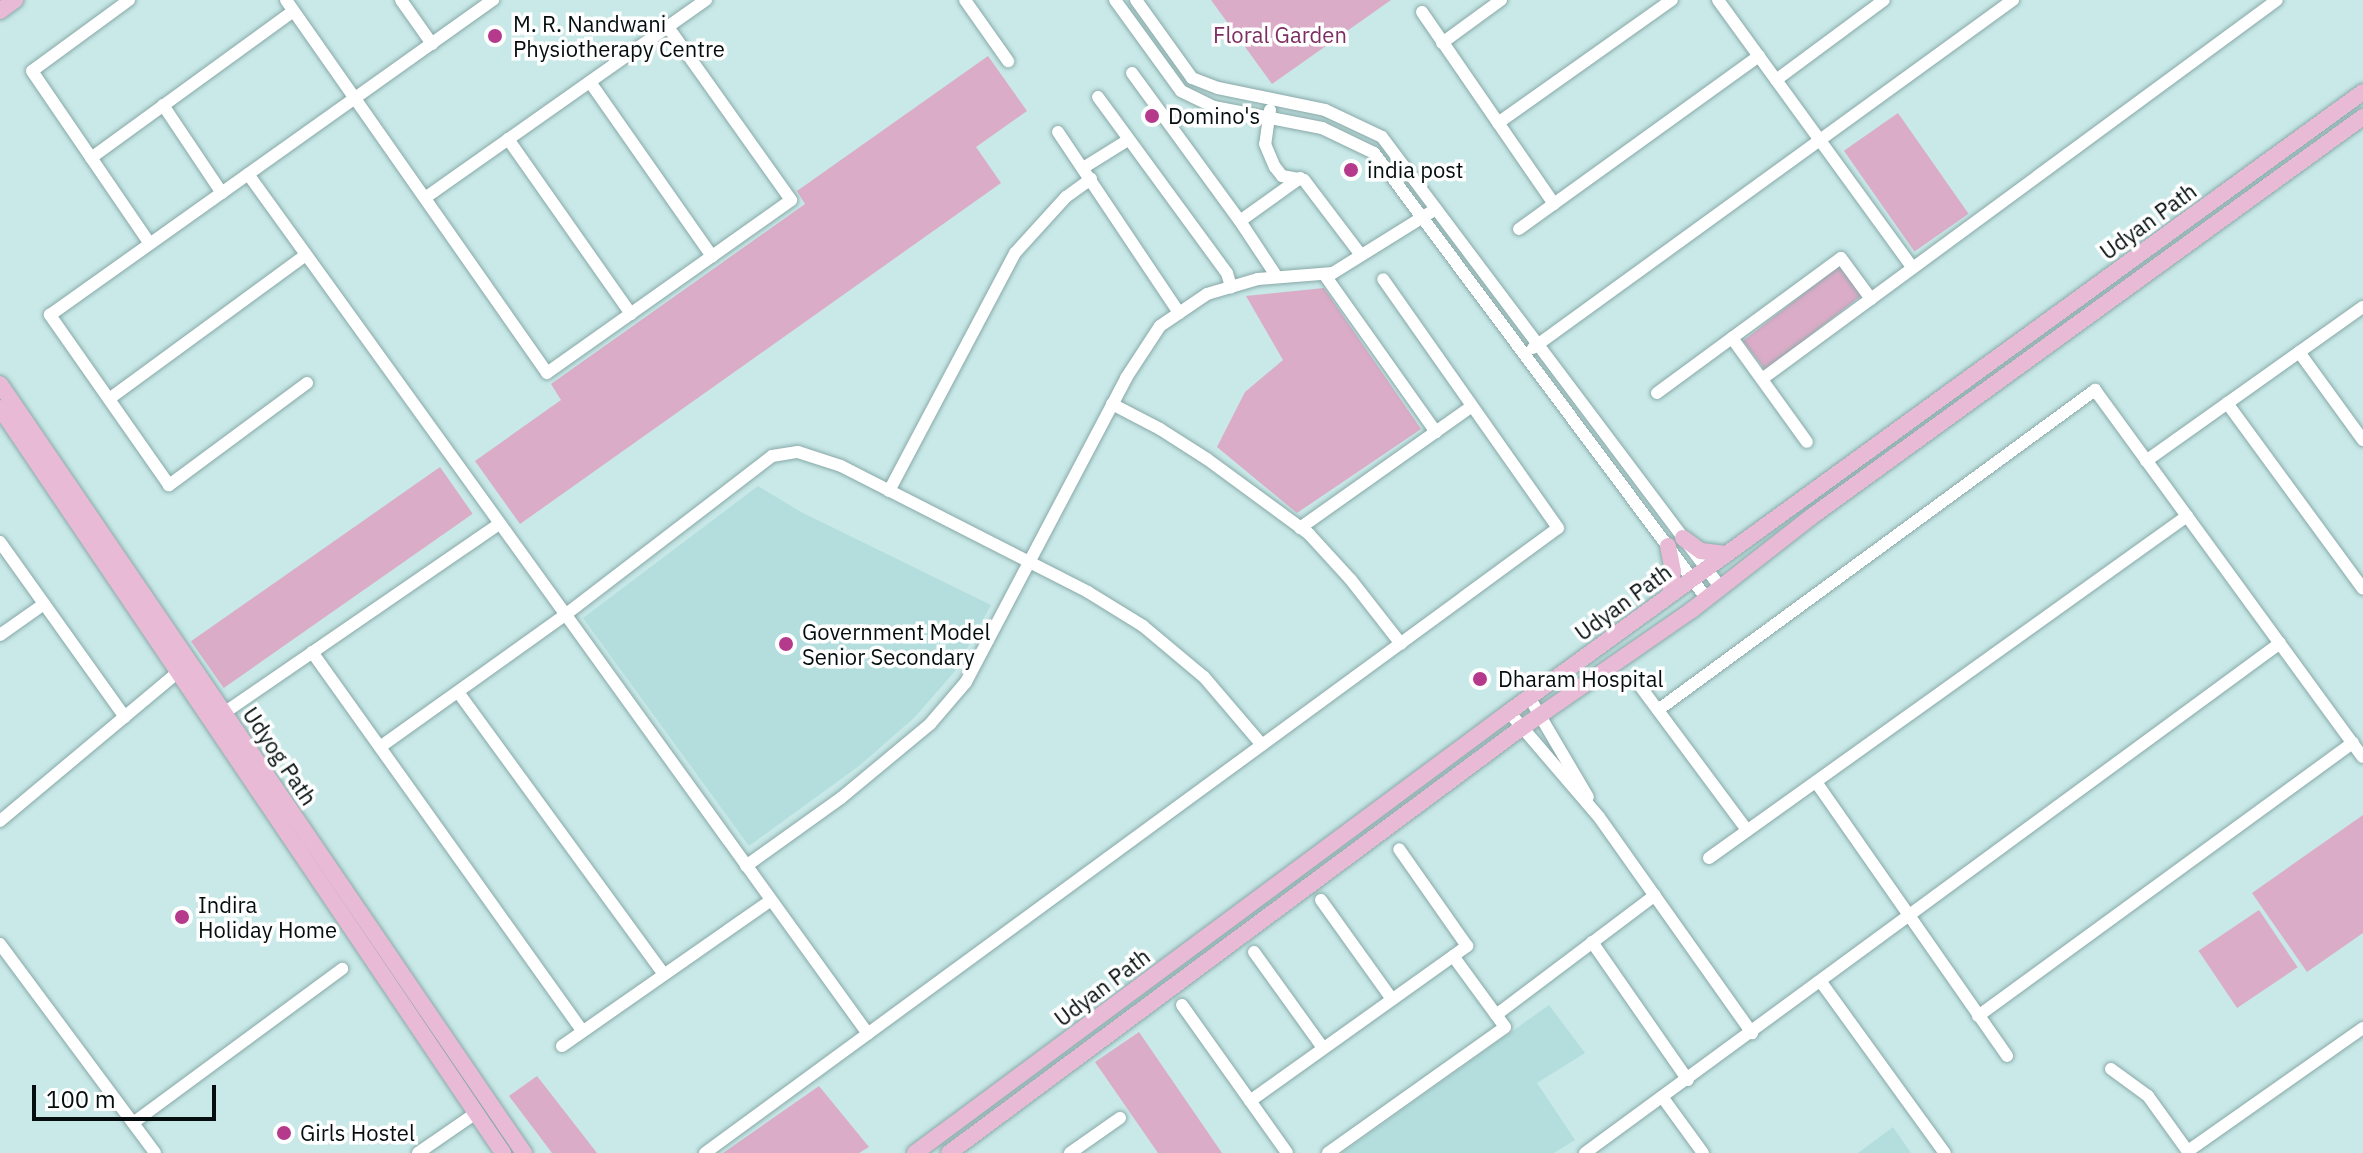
<!DOCTYPE html>
<html>
<head>
<meta charset="utf-8">
<style>
	body { margin:0 }
	#map { position:relative; width:2363px; height:1153px; overflow:hidden; background:#c8e9e8; font-family:"IBM Plex Sans",sans-serif }
	div>[style] { position:absolute }
	.built>* { inset:0; background:#b3dedd }
	.green>* { inset:0; background:#dbacc7; transform-origin:0 0 }
	.roads { filter:drop-shadow(0 0 2px #89a9a8) drop-shadow(0 0 2px #89a9a8) }
	.minor>* { height:12px; margin:-6px; padding:0 6px; transform-origin:6px; border-radius:6px; background:#fff }
	.major>* { height:16px; margin:-8px; padding:0 8px; transform-origin:8px; border-radius:8px; background:#e9bad6 }
	.dots>* { width:22px; height:22px; translate:-50% -50%; box-sizing:border-box; border:4px solid #fff; border-radius:50% }
	span { translate:-50% -50%; white-space:nowrap; text-align:center; line-height:1.15; -webkit-text-stroke:7px #fff; paint-order:stroke }
	.poi-label { font-size:22px; color:#040e0e }
	.left { translate:0 -50%; text-align:left }
	.park-label { font-size:22px; color:#7c2e61 }
	.street-label { font-size:22px; color:#040e0e }
	.scale { position:absolute; left:32px; top:1085px; width:184px; height:36px; box-sizing:border-box; border:4px solid #040e0e; border-top:0; padding-left:10px; font-size:24px; line-height:28px; white-space:nowrap; color:#040e0e; -webkit-text-stroke:6px #fff; paint-order:stroke }
</style>
</head>
<body>
<div id="map">
	<div class="built">
		<i style="clip-path:polygon(758px 486px,801px 512px,991px 605px,955px 671px,914px 718px,859px 766px,749px 846px,583px 618px)"></i>
		<i style="clip-path:polygon(1549px 1005px,1585px 1053px,1537px 1083px,1575px 1140px,1554px 1153px,1342px 1153px)"></i>
		<i style="clip-path:polygon(1893px 1127px,1911px 1153px,1858px 1153px)"></i>
	</div>
	<div class="green">
		<i style="clip-path:polygon(1211px 0,1391px 0,1272px 84px)"></i>
		<i style="clip-path:polygon(988px 56px,1027px 111px,976px 147px,1001px 183px,520px 524px,475px 461px,561px 400px,551px 384px,805px 204px,797px 191px)"></i>
		<i style="left:1898px;top:113px;width:123px;height:66px;rotate:55deg"></i>
		<i style="left:1839px;top:266px;width:37px;height:122px;rotate:52deg"></i>
		<i style="clip-path:polygon(1324px 288px,1421px 429px,1297px 513px,1217px 447px,1245px 392px,1283px 360px,1246px 296px)"></i>
		<i style="left:440px;top:467px;width:57px;height:304px;rotate:55deg"></i>
		<i style="clip-path:polygon(2363px 815px,2363px 933px,2307px 972px,2252px 893px)"></i>
		<i style="left:2259px;top:910px;width:69px;height:73px;rotate:56deg"></i>
		<i style="clip-path:polygon(1139px 1032px,1222px 1153px,1158px 1153px,1095px 1062px)"></i>
		<i style="clip-path:polygon(537px 1076px,597px 1153px,552px 1153px,509px 1096px)"></i>
		<i style="clip-path:polygon(819px 1086px,869px 1147px,859px 1153px,723px 1153px)"></i>
	</div>
	<div class="roads">
		<div class="minor">
			<i style="left:129px;top:0;width:120px;rotate:143.8deg"></i>
			<i style="left:32px;top:71px;width:209px;rotate:55.7deg"></i>
			<i style="left:286px;top:0;width:455px;rotate:55deg"></i>
			<i style="left:547px;top:373px;width:299px;rotate:-35.3deg"></i>
			<i style="left:791px;top:200px;width:212px;rotate:-125.4deg"></i>
			<i style="left:401px;top:0;width:54px;rotate:54.8deg"></i>
			<i style="left:965px;top:0;width:75px;rotate:54.8deg"></i>
			<i style="left:1115px;top:0;width:112px;rotate:54deg"></i>
			<i style="left:1181px;top:91px;width:37px;rotate:26deg"></i>
			<i style="left:1214px;top:107px;width:110px;rotate:11deg"></i>
			<i style="left:1322px;top:128px;width:58px;rotate:25.7deg"></i>
			<i style="left:1374px;top:153px;width:557px;rotate:53.25deg"></i>
			<i style="left:1136px;top:0;width:96px;rotate:54.3deg"></i>
			<i style="left:1192px;top:78px;width:28px;rotate:21deg"></i>
			<i style="left:1218px;top:88px;width:109px;rotate:11.6deg"></i>
			<i style="left:1325px;top:110px;width:63px;rotate:25.3deg"></i>
			<i style="left:1382px;top:137px;width:564px;rotate:53.07deg"></i>
			<i style="left:1718px;top:0;width:331px;rotate:54deg"></i>
			<i style="left:1422px;top:12px;width:233px;rotate:55.5deg"></i>
			<i style="left:1442px;top:43px;width:73px;rotate:-36.1deg"></i>
			<i style="left:1132px;top:73px;width:183px;rotate:53.9deg"></i>
			<i style="left:1776px;top:80px;width:134px;rotate:-36.5deg"></i>
			<i style="left:590px;top:82px;width:213px;rotate:55deg"></i>
			<i style="left:1098px;top:97px;width:218px;rotate:53.8deg"></i>
			<i style="left:1227px;top:273px;width:15px;rotate:74deg"></i>
			<i style="left:163px;top:105px;width:106px;rotate:56.2deg"></i>
			<i style="left:1270px;top:110px;width:34px;rotate:98deg"></i>
			<i style="left:1265px;top:144px;width:25px;rotate:67deg"></i>
			<i style="left:1275px;top:167px;width:11px;rotate:52deg"></i>
			<i style="left:1282px;top:176px;width:22px;rotate:10deg"></i>
			<i style="left:1304px;top:180px;width:94px;rotate:52.8deg"></i>
			<i style="left:1498px;top:123px;width:213px;rotate:-35.3deg"></i>
			<i style="left:1058px;top:132px;width:218px;rotate:56.2deg"></i>
			<i style="left:508px;top:139px;width:214px;rotate:54.9deg"></i>
			<i style="left:91px;top:158px;width:250px;rotate:-36deg"></i>
			<i style="left:1083px;top:168px;width:53px;rotate:-31.9deg"></i>
			<i style="left:248px;top:174px;width:1060px;rotate:54.21deg"></i>
			<i style="left:425px;top:198px;width:344px;rotate:-35.2deg"></i>
			<i style="left:1519px;top:229px;width:296px;rotate:-35.8deg"></i>
			<i style="left:1324px;top:274px;width:194px;rotate:54.7deg"></i>
			<i style="left:1277px;top:277px;width:67px;rotate:-123.5deg"></i>
			<i style="left:1240px;top:221px;width:74px;rotate:-35.6deg"></i>
			<i style="left:1732px;top:338px;width:128px;rotate:54.2deg"></i>
			<i style="left:1533px;top:348px;width:593px;rotate:-35.94deg"></i>
			<i style="left:2299px;top:352px;width:109px;rotate:54deg"></i>
			<i style="left:1762px;top:379px;width:639px;rotate:-36.35deg"></i>
			<i style="left:307px;top:383px;width:172px;rotate:143.5deg"></i>
			<i style="left:169px;top:485px;width:208px;rotate:-125deg"></i>
			<i style="left:50px;top:315px;width:544px;rotate:-35.42deg"></i>
			<i style="left:1657px;top:393px;width:228px;rotate:-36.3deg"></i>
			<i style="left:1841px;top:258px;width:51px;rotate:53.8deg"></i>
			<i style="left:109px;top:399px;width:244px;rotate:-36.2deg"></i>
			<i style="left:2227px;top:403px;width:230px;rotate:53.8deg"></i>
			<i style="left:1112px;top:404px;width:54px;rotate:27.5deg"></i>
			<i style="left:1160px;top:429px;width:56px;rotate:32.6deg"></i>
			<i style="left:1207px;top:459px;width:127px;rotate:36.3deg"></i>
			<i style="left:1309px;top:534px;width:62px;rotate:47.6deg"></i>
			<i style="left:1351px;top:580px;width:81px;rotate:52deg"></i>
			<i style="left:2146px;top:461px;width:266px;rotate:-35.4deg"></i>
			<i style="left:889px;top:491px;width:269px;rotate:-62.1deg"></i>
			<i style="left:1015px;top:253px;width:76px;rotate:-47.7deg"></i>
			<i style="left:1066px;top:197px;width:31px;rotate:-36deg"></i>
			<i style="left:1300px;top:528px;width:209px;rotate:-35.3deg"></i>
			<i style="left:0;top:542px;width:215px;rotate:54.5deg"></i>
			<i style="left:0;top:635px;width:54px;rotate:-35.2deg"></i>
			<i style="left:312px;top:652px;width:465px;rotate:54.5deg"></i>
			<i style="left:1640px;top:686px;width:179px;rotate:53.4deg"></i>
			<i style="left:458px;top:692px;width:349px;rotate:53.9deg"></i>
			<i style="left:1529px;top:697px;width:116px;rotate:59.5deg"></i>
			<i style="left:1658px;top:710px;width:542px;rotate:-36.21deg"></i>
			<i style="left:2095px;top:390px;width:454px;rotate:53.9deg"></i>
			<i style="left:1509px;top:712px;width:138px;rotate:49.4deg"></i>
			<i style="left:1599px;top:817px;width:265px;rotate:54.7deg"></i>
			<i style="left:224px;top:713px;width:334px;rotate:-34.5deg"></i>
			<i style="left:380px;top:747px;width:227px;rotate:-35.5deg"></i>
			<i style="left:565px;top:615px;width:261px;rotate:-37.5deg"></i>
			<i style="left:772px;top:456px;width:26px;rotate:-9deg"></i>
			<i style="left:798px;top:452px;width:45px;rotate:18deg"></i>
			<i style="left:841px;top:466px;width:277px;rotate:27deg"></i>
			<i style="left:1088px;top:592px;width:65px;rotate:31.7deg"></i>
			<i style="left:1143px;top:626px;width:80px;rotate:39.9deg"></i>
			<i style="left:1204px;top:677px;width:89px;rotate:49.5deg"></i>
			<i style="left:1816px;top:782px;width:334px;rotate:55.1deg"></i>
			<i style="left:0;top:821px;width:232px;rotate:-39.9deg"></i>
			<i style="left:1709px;top:858px;width:588px;rotate:-35.58deg"></i>
			<i style="left:746px;top:866px;width:117px;rotate:-35.6deg"></i>
			<i style="left:841px;top:798px;width:116px;rotate:-39.7deg"></i>
			<i style="left:930px;top:724px;width:55px;rotate:-49.4deg"></i>
			<i style="left:966px;top:682px;width:344px;rotate:-62.2deg"></i>
			<i style="left:1126px;top:378px;width:62px;rotate:-56.8deg"></i>
			<i style="left:1160px;top:326px;width:57px;rotate:-34.2deg"></i>
			<i style="left:1207px;top:294px;width:53px;rotate:-16.4deg"></i>
			<i style="left:1258px;top:279px;width:75px;rotate:-4.6deg"></i>
			<i style="left:1333px;top:273px;width:121px;rotate:-31.9deg"></i>
			<i style="left:1321px;top:900px;width:122px;rotate:54.4deg"></i>
			<i style="left:1592px;top:942px;width:168px;rotate:55.2deg"></i>
			<i style="left:0;top:944px;width:260px;rotate:53.4deg"></i>
			<i style="left:1254px;top:952px;width:118px;rotate:54.3deg"></i>
			<i style="left:1821px;top:982px;width:211px;rotate:54.1deg"></i>
			<i style="left:1182px;top:1005px;width:181px;rotate:54.6deg"></i>
			<i style="left:1496px;top:1015px;width:199px;rotate:-37deg"></i>
			<i style="left:1978px;top:1016px;width:464px;rotate:-36.1deg"></i>
			<i style="left:562px;top:1046px;width:255px;rotate:-34.9deg"></i>
			<i style="left:2111px;top:1069px;width:46px;rotate:36.1deg"></i>
			<i style="left:2148px;top:1096px;width:70px;rotate:54.3deg"></i>
			<i style="left:1663px;top:1098px;width:68px;rotate:54deg"></i>
			<i style="left:1250px;top:1101px;width:267px;rotate:-35.5deg"></i>
			<i style="left:1467px;top:946px;width:118px;rotate:-125deg"></i>
			<i style="left:133px;top:1123px;width:260px;rotate:-36.4deg"></i>
			<i style="left:2188px;top:1151px;width:214px;rotate:-35.1deg"></i>
			<i style="left:418px;top:1153px;width:70px;rotate:-34.6deg"></i>
			<i style="left:705px;top:1153px;width:1057px;rotate:-36.23deg"></i>
			<i style="left:1558px;top:528px;width:304px;rotate:-125.1deg"></i>
			<i style="left:1070px;top:1153px;width:61px;rotate:-35deg"></i>
			<i style="left:1328px;top:1153px;width:217px;rotate:-35.4deg"></i>
			<i style="left:1505px;top:1027px;width:88px;rotate:-126.2deg"></i>
			<i style="left:1585px;top:1153px;width:862px;rotate:-36.27deg"></i>
		</div>
		<div class="major">
			<i style="left:0;top:11px;width:19px;rotate:-36deg"></i>
			<i style="left:0;top:384px;width:931px;rotate:55.73deg"></i>
			<i style="left:0;top:408px;width:899px;rotate:55.97deg"></i>
			<i style="left:1683px;top:538px;width:22px;rotate:36deg"></i>
			<i style="left:1701px;top:551px;width:25px;rotate:7deg"></i>
			<i style="left:1668px;top:546px;width:25px;rotate:79deg"></i>
			<i style="left:1673px;top:571px;width:24px;rotate:97deg"></i>
			<i style="left:915px;top:1153px;width:740px;rotate:-36.59deg"></i>
			<i style="left:1509px;top:712px;width:1055px;rotate:-35.98deg"></i>
			<i style="left:949px;top:1153px;width:711px;rotate:-36.6deg"></i>
			<i style="left:1520px;top:729px;width:209px;rotate:-34.7deg"></i>
			<i style="left:1692px;top:610px;width:151px;rotate:-38deg"></i>
			<i style="left:1811px;top:517px;width:682px;rotate:-35.93deg"></i>
		</div>
	</div>
	<div class="dots">
		<i style="left:495px;top:36px;background:#b53a8c"></i>
		<i style="left:1152px;top:116px;background:#b53a8c"></i>
		<i style="left:1351px;top:170px;background:#b53a8c"></i>
		<i style="left:786px;top:644px;background:#b53a8c"></i>
		<i style="left:1480px;top:679px;background:#b53a8c"></i>
		<i style="left:182px;top:917px;background:#b53a8c"></i>
		<i style="left:284px;top:1133px;background:#b53a8c"></i>
	</div>
	<div class="poi-label">
		<span class="left" style="left:513px;top:36px">M. R. Nandwani<br>Physiotherapy Centre</span>
		<span class="left" style="left:1168px;top:116px">Domino's</span>
		<span class="left" style="left:1367px;top:170px">india post</span>
		<span class="left" style="left:802px;top:644px">Government Model<br>Senior Secondary</span>
		<span class="left" style="left:1498px;top:679px">Dharam Hospital</span>
		<span class="left" style="left:198px;top:917px">Indira<br>Holiday Home</span>
		<span class="left" style="left:300px;top:1133px">Girls Hostel</span>
	</div>
	<div class="park-label">
		<span style="left:1280px;top:35px">Floral Garden</span>
	</div>
	<div class="street-label">
		<span style="left:2148px;top:221px;rotate:-36deg">Udyan Path</span>
		<span style="left:1623px;top:602px;rotate:-36deg">Udyan Path</span>
		<span style="left:280px;top:756px;rotate:56deg">Udyog Path</span>
		<span style="left:1102px;top:987px;rotate:-37deg">Udyan Path</span>
	</div>
	<div class="scale">100 m</div>
</div>
</body>
</html>
